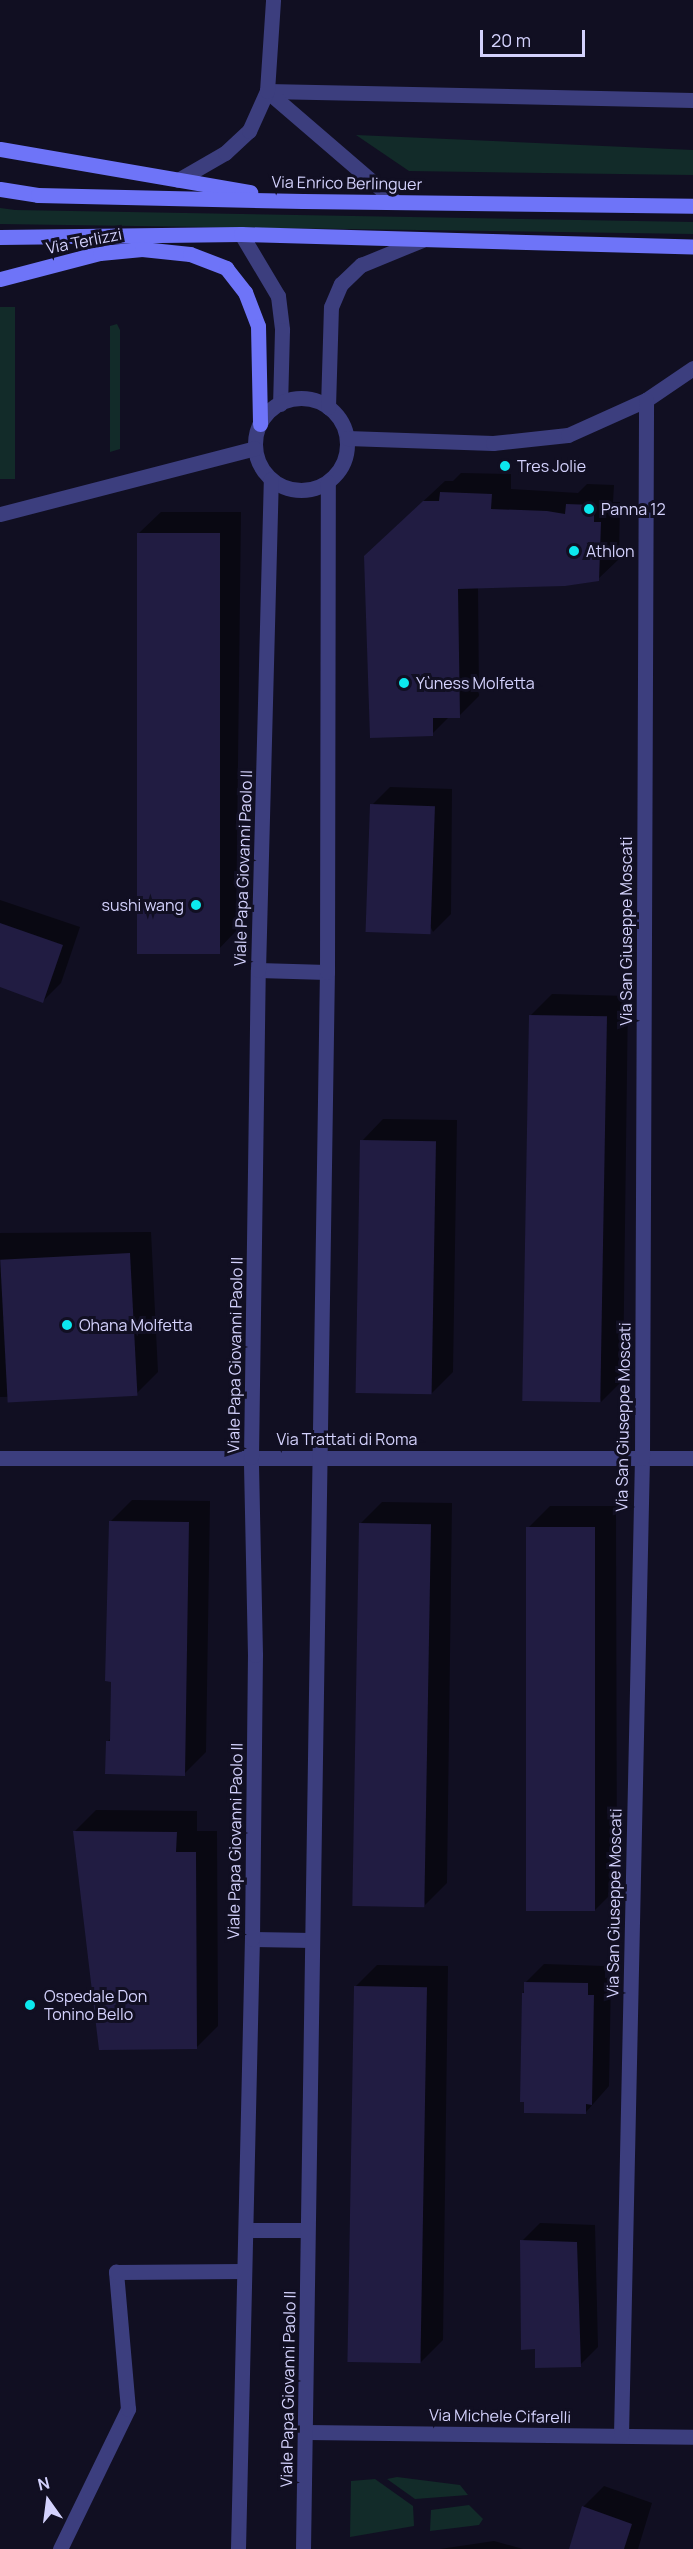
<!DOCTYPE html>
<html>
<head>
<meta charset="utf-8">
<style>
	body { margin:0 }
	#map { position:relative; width:693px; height:2549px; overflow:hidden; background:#110f22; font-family:Manrope,sans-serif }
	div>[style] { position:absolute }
	.green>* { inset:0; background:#122b29; transform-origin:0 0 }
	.shadow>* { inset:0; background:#0007 }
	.building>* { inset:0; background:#211c42; transform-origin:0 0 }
	.street>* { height:15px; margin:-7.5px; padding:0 7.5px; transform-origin:7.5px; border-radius:7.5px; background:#3c3e7e }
	.street>.ring { margin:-7.5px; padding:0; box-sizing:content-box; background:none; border:15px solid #3c3e7e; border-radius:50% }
	.secondary>* { height:15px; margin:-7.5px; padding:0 7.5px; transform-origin:7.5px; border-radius:7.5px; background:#6e74f8 }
	.dots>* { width:16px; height:16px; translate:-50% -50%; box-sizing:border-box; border:3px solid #110f22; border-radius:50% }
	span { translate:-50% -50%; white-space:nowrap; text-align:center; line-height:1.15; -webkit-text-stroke:6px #110f22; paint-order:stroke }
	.street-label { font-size:16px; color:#d4d2fd }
	.poi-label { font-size:16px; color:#d4d2fd }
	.left { translate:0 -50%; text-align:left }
	.right { translate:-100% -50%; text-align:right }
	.north { position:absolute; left:18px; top:2471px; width:60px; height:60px; -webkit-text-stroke:4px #110f22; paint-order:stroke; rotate:346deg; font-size:16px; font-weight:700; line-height:24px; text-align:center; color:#d4d2fd }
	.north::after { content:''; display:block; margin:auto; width:21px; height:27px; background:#d4d2fd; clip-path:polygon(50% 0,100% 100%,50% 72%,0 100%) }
	.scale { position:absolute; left:480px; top:30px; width:105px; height:27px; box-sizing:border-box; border:3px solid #d4d2fd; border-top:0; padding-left:8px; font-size:18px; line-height:21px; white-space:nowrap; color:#d4d2fd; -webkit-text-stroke:4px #110f22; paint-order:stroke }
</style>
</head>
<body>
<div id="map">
	<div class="green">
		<i style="clip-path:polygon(356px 135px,693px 150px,693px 175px,409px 171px)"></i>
		<i style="clip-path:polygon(0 208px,15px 210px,693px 222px,693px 234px,0 224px)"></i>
		<i style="left:15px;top:307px;width:172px;height:15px;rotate:90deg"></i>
		<i style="clip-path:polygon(117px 324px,120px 330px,120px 449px,110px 452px,110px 326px)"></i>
		<i style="clip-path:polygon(397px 2477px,460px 2485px,468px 2495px,415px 2499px,387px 2479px)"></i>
		<i style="clip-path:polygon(375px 2479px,413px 2506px,414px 2526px,350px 2537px,351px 2481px)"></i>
		<i style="clip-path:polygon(469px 2505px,483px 2519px,479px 2525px,430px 2531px,431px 2510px)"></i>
	</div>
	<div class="shadow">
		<i style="clip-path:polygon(461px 473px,511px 474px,511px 489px,578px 493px,587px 484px,614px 485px,613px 502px,620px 502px,619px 559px,598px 579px,478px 587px,479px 696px,459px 716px,450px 716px,432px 734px,386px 536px,445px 481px,453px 481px)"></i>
		<i style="clip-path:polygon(161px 512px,241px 512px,236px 931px,215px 953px,139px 533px)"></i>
		<i style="clip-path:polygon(390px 787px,452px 789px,451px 914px,433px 932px,372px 805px)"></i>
		<i style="clip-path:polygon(0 900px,80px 927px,61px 983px,43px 1001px,0 986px)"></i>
		<i style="clip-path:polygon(552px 994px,628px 996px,623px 1380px,601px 1402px,530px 1016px)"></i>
		<i style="clip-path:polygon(383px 1119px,457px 1120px,453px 1372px,431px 1394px,362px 1141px)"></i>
		<i style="clip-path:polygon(151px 1232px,158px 1372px,136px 1394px,0 1397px,0 1233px)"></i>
		<i style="clip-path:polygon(132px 1500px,210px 1501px,206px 1752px,184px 1774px,107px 1742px,112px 1737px,110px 1522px)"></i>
		<i style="clip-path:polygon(382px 1502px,452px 1503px,447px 1883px,425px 1905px,360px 1524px)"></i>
		<i style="clip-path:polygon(550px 1506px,616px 1506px,617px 1888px,595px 1910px,528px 1528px)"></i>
		<i style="clip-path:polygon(96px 1810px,197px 1811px,197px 1831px,217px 1831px,218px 2026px,196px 2048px,74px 1832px)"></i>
		<i style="clip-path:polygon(544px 1964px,605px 1966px,605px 1978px,611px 1977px,609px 2086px,586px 2112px,523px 1994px,526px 1982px)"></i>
		<i style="clip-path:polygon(377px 1965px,448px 1966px,443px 2340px,421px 2362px,355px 1987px)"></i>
		<i style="clip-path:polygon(540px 2223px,595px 2225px,598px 2347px,580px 2365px,536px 2348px,522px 2241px)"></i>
		<i style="clip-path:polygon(604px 2486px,652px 2503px,638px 2549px,571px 2549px,583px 2507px)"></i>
		<i style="clip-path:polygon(494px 2541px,523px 2549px,440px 2549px)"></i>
	</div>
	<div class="building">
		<i style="clip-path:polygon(440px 492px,492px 494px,491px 509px,547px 511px,565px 514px,566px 504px,594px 505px,594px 522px,601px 522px,599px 581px,565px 586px,458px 589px,460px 718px,433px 718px,433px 736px,370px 738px,364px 556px,423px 501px,439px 501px)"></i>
		<i style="left:137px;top:533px;width:83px;height:421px"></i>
		<i style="left:370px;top:804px;width:65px;height:128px;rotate:2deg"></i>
		<i style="clip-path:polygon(0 923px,63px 945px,43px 1003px,0 987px)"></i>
		<i style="left:529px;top:1015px;width:78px;height:386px;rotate:1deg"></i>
		<i style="left:360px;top:1140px;width:76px;height:253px;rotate:1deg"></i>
		<i style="left:130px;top:1253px;width:143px;height:130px;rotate:87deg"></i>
		<i style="clip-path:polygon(109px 1521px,189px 1522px,185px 1776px,105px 1774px,106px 1741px,110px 1741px,111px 1682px,105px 1681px)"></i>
		<i style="left:359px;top:1523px;width:72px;height:383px;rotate:1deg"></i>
		<i style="left:526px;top:1527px;width:69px;height:384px"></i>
		<i style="clip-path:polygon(73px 1831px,177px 1832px,176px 1852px,196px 1852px,197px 2049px,99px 2050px)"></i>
		<i style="clip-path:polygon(524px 1982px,588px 1983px,588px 1995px,594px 1995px,592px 2105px,586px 2104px,586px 2114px,524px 2113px,524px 2102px,520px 2102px,522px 1993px,524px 1993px)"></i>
		<i style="left:354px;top:1986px;width:73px;height:376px;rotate:1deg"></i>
		<i style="clip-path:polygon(520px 2240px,577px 2242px,581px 2367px,535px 2368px,535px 2349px,521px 2350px)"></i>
		<i style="clip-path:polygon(582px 2506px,632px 2524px,624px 2549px,569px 2549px)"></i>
	</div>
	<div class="street">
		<i style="left:267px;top:91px;width:426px;rotate:1.2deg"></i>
		<i style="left:267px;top:91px;width:170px;rotate:40.7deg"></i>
		<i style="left:178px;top:180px;width:54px;rotate:-29.9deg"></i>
		<i style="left:225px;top:153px;width:33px;rotate:-43deg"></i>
		<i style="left:249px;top:131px;width:44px;rotate:-65.8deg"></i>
		<i style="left:267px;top:91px;width:91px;rotate:-86.2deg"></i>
		<i style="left:241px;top:234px;width:72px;rotate:59.2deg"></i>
		<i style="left:278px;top:296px;width:34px;rotate:83deg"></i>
		<i style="left:282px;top:330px;width:74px;rotate:91.5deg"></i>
		<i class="ring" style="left:255px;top:398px;width:77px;height:77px"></i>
		<i style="left:328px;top:407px;width:100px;rotate:-88.3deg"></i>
		<i style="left:331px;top:307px;width:25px;rotate:-67deg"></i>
		<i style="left:341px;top:284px;width:28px;rotate:-44deg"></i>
		<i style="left:361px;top:265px;width:66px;rotate:-22.3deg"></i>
		<i style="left:347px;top:438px;width:146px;rotate:2deg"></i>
		<i style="left:493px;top:443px;width:75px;rotate:-6.1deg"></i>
		<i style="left:568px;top:435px;width:85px;rotate:-24.2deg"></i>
		<i style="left:646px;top:400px;width:57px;rotate:-34.2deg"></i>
		<i style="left:0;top:514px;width:263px;rotate:-14.5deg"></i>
		<i style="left:258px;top:970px;width:69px;rotate:1.7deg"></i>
		<i style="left:0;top:1458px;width:693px"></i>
		<i style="left:252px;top:1939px;width:60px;rotate:1deg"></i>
		<i style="left:246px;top:2230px;width:61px"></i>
		<i style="left:307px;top:2432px;width:386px;rotate:0.7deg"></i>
		<i style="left:621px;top:2435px;width:977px;rotate:-88.77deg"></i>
		<i style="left:642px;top:1458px;width:1058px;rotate:-89.78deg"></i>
		<i style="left:60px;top:2549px;width:156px;rotate:-64.1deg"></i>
		<i style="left:128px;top:2409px;width:138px;rotate:-95deg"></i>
		<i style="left:116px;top:2272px;width:127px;rotate:-0.5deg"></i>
		<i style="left:238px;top:2549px;width:610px;rotate:-88.69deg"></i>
		<i style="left:252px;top:1939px;width:284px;rotate:-89.4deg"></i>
		<i style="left:255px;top:1655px;width:198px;rotate:-91.2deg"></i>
		<i style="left:251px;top:1457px;width:487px;rotate:-89.2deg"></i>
		<i style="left:258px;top:970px;width:491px;rotate:-88.5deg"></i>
		<i style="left:303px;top:2549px;width:1577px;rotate:-89.13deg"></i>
		<i style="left:327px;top:972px;width:490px;rotate:-89.9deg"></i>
	</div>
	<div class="secondary">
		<i style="left:0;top:149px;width:254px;rotate:9.8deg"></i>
		<i style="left:0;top:189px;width:38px;rotate:9deg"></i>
		<i style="left:38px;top:195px;width:265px;rotate:1.3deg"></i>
		<i style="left:303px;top:201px;width:390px;rotate:0.7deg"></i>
		<i style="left:0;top:237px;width:241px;rotate:-0.7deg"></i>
		<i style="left:241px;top:234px;width:452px;rotate:1.6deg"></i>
		<i style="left:0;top:279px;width:103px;rotate:-14.6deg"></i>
		<i style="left:100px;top:253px;width:42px;rotate:-5.4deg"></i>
		<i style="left:142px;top:249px;width:48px;rotate:5.9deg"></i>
		<i style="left:190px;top:254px;width:39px;rotate:21deg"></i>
		<i style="left:226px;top:268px;width:31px;rotate:52deg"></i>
		<i style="left:245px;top:292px;width:36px;rotate:69deg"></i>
		<i style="left:258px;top:326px;width:98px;rotate:88.8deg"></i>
	</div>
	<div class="dots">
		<i style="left:505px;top:466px;background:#0ce8ee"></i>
		<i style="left:589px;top:509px;background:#0ce8ee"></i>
		<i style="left:574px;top:551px;background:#0ce8ee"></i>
		<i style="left:404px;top:683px;background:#0ce8ee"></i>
		<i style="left:196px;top:905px;background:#0ce8ee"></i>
		<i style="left:67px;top:1325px;background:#0ce8ee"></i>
		<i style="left:30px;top:2005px;background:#0ce8ee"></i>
	</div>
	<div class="street-label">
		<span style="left:347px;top:183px;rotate:1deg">Via Enrico Berlinguer</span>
		<span style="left:84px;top:241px;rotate:-11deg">Via Terlizzi</span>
		<span style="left:243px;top:868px;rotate:-88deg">Viale Papa Giovanni Paolo II</span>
		<span style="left:626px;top:931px;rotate:-90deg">Via San Giuseppe Moscati</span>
		<span style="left:235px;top:1355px;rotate:-89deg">Viale Papa Giovanni Paolo II</span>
		<span style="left:623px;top:1417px;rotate:-89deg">Via San Giuseppe Moscati</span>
		<span style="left:347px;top:1439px">Via Trattati di Roma</span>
		<span style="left:235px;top:1841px;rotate:-89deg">Viale Papa Giovanni Paolo II</span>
		<span style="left:614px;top:1903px;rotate:-89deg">Via San Giuseppe Moscati</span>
		<span style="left:288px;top:2389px;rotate:-89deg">Viale Papa Giovanni Paolo II</span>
		<span style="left:500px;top:2416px;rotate:1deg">Via Michele Cifarelli</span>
	</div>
	<div class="poi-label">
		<span class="left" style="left:517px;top:466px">Tres Jolie</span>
		<span class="left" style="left:601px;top:509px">Panna 12</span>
		<span class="left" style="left:586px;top:551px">Athlon</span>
		<span class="left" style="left:416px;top:683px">Yùness Molfetta</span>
		<span class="right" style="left:184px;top:905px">sushi wang</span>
		<span class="left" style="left:79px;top:1325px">Ohana Molfetta</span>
		<span class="left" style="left:44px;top:2005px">Ospedale Don<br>Tonino Bello</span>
	</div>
	<div class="north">N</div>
	<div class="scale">20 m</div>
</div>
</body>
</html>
